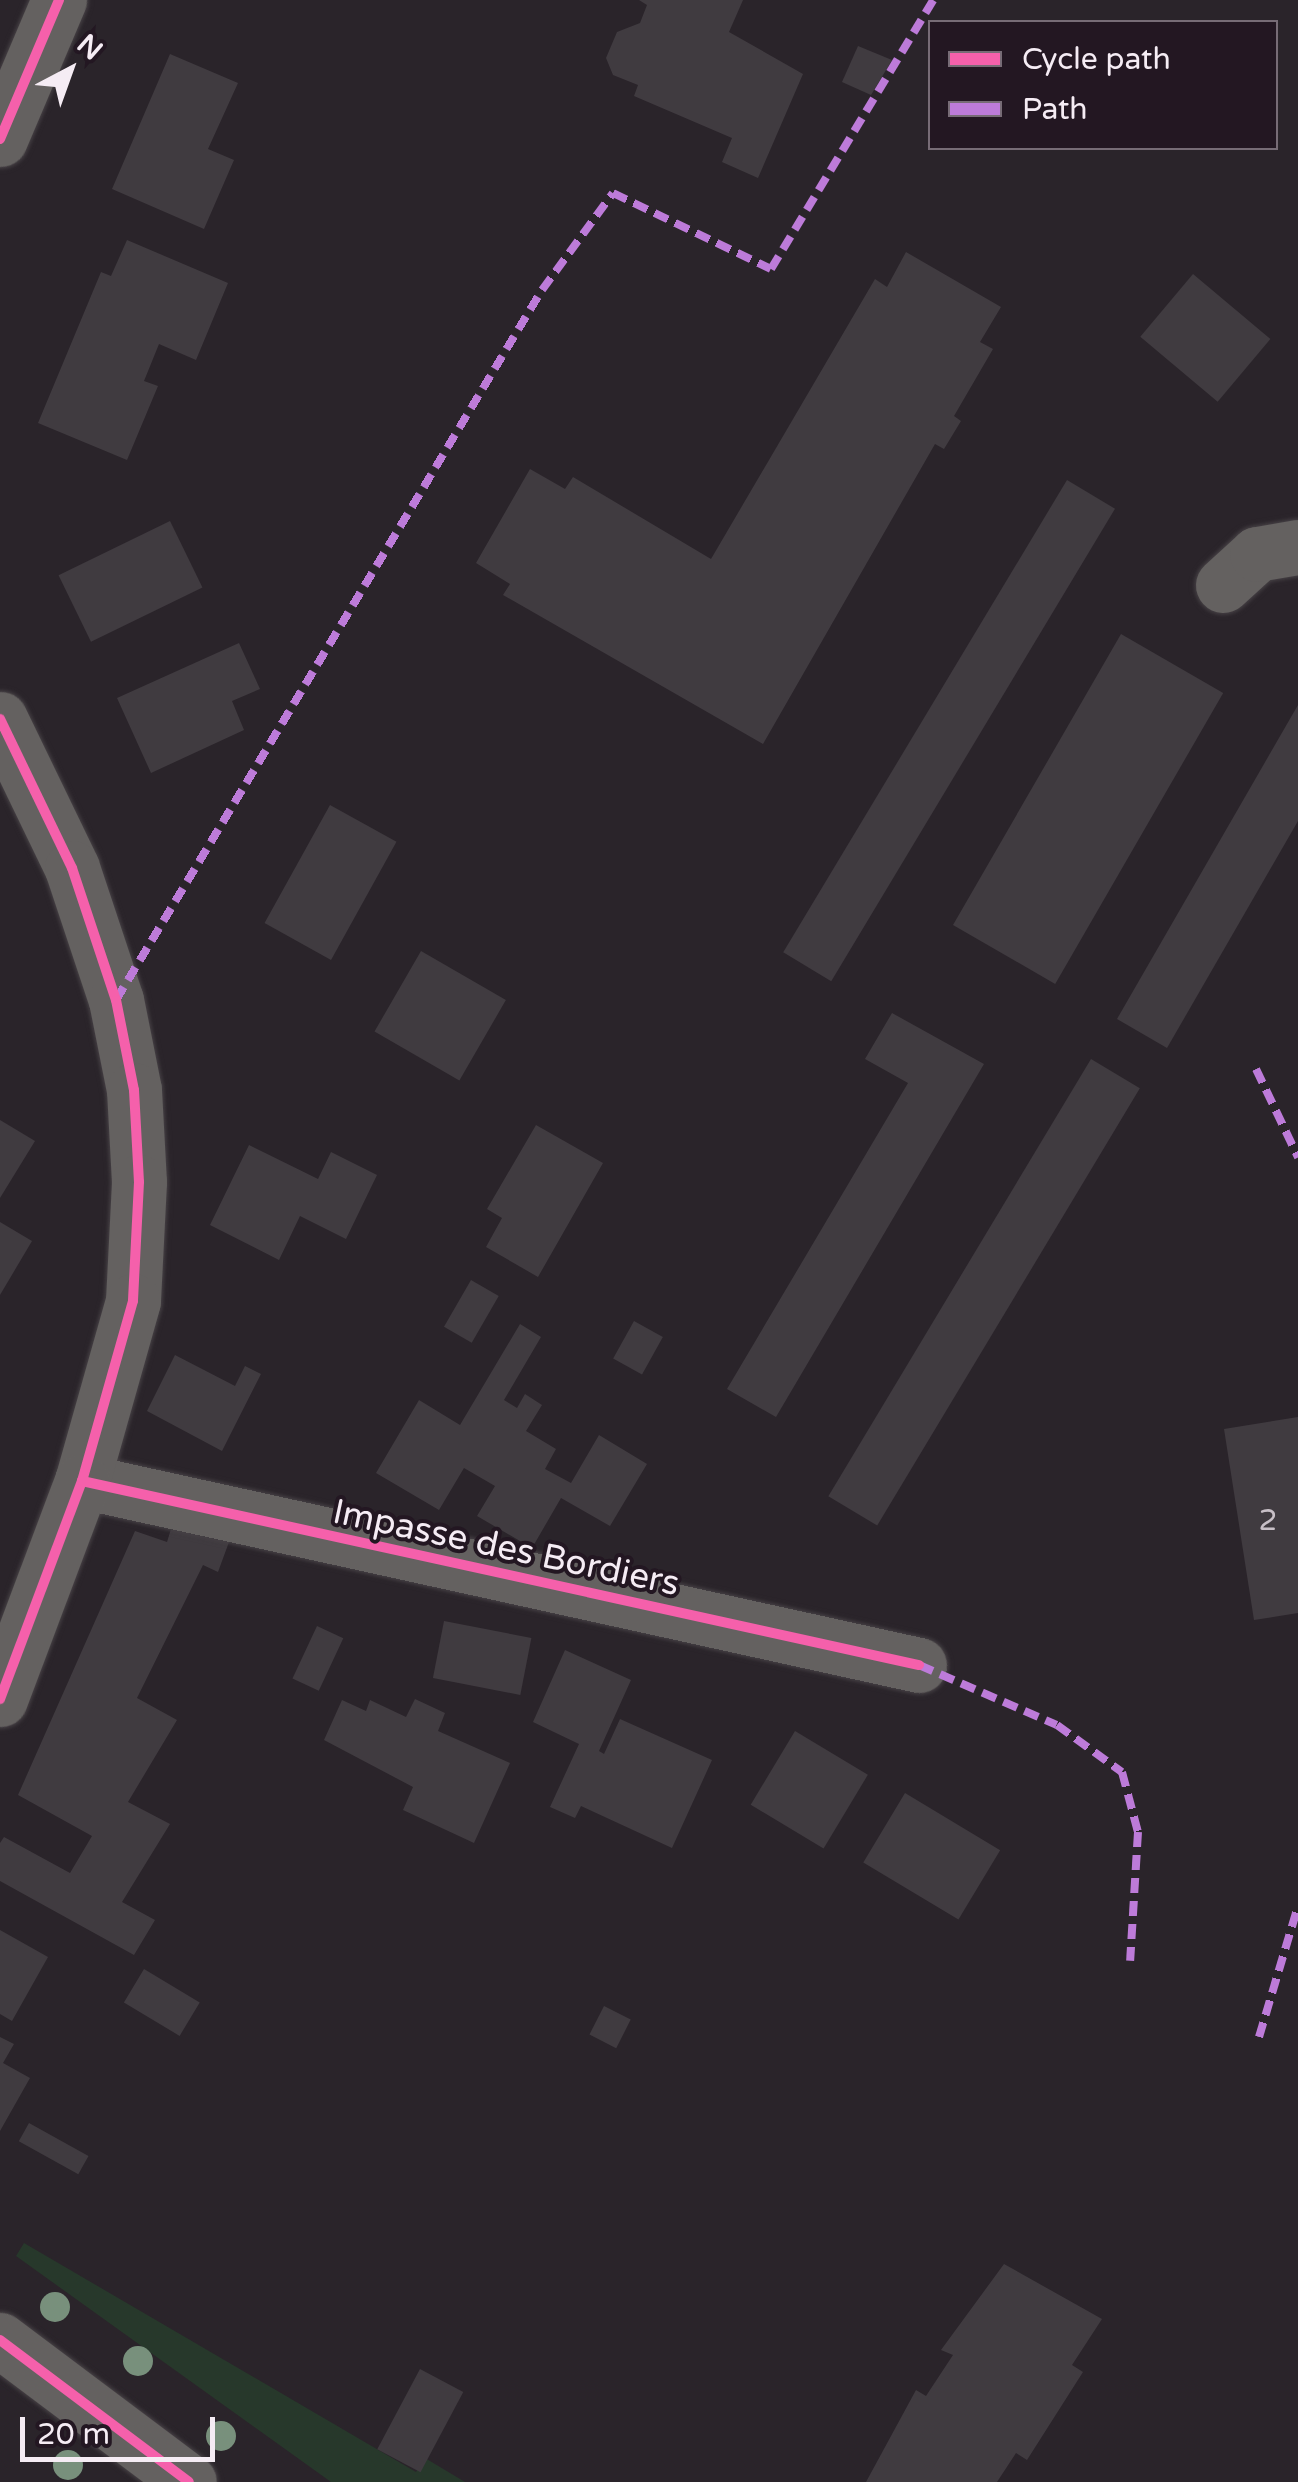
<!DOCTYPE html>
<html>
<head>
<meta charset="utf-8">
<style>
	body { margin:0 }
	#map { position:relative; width:1298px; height:2482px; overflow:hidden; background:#2a242a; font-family:"Varela Round",sans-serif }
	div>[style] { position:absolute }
	.green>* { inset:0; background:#27382b }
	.building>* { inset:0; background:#403b40; transform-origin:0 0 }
	.roads { filter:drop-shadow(0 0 2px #464145) drop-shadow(0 0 2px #464145) }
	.minor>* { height:55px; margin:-27.5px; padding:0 27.5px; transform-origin:27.5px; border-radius:27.5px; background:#646160 }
	.tertiary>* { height:55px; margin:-27.5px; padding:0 27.5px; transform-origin:27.5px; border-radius:27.5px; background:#646160 }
	.quiet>* { height:8px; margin-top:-4px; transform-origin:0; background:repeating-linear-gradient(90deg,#bd7bd9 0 15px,transparent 0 23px) }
	.cycleway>* { height:10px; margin:-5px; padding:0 5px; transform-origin:5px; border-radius:5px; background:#f560ab }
	.trees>* { width:30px; height:30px; margin:-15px; border-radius:50%; background:#78907c }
	span { translate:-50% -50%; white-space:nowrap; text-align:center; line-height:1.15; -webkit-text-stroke:8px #231722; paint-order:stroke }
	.number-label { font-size:30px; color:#c8c0c7 }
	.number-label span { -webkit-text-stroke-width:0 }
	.street-label { font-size:35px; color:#f5ecf4 }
	.legend { position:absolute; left:928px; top:20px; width:350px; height:130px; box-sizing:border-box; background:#231722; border:2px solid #776c76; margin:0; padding:12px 18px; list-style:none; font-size:30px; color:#f5ecf4 }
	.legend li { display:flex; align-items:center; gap:20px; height:50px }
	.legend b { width:50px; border:2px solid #776c76 }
	.north { position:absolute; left:20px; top:20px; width:100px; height:100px; -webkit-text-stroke:8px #231722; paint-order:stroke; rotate:41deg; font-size:28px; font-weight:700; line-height:40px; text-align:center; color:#f5ecf4 }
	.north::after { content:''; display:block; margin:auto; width:35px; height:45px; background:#f5ecf4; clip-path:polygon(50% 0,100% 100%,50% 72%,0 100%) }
	.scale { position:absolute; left:20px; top:2417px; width:195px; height:45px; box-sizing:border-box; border:5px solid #f5ecf4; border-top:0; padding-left:12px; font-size:30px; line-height:35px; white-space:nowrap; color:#f5ecf4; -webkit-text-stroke:8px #231722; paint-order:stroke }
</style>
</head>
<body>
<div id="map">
	<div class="green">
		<i style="clip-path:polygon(24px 2243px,416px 2472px,425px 2458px,465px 2482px,331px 2482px,16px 2256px)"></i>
	</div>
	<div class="building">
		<i style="clip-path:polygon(639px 0,743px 0,729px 32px,803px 74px,758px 178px,722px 162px,732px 138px,634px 96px,638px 85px,613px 75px,606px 58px,617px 32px,640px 23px,647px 5px)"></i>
		<i style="clip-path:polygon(858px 46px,892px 60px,871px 95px,842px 82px)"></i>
		<i style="clip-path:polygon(170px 54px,238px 83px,208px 149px,234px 160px,204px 229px,112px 189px)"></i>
		<i style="clip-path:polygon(127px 240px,228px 283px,196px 360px,159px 344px,144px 381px,158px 386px,127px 460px,38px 423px,101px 272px,111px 276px)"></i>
		<i style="clip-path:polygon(906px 252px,1001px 307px,980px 342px,993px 349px,954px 416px,961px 421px,944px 449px,935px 444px,763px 744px,503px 595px,510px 584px,476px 563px,530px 469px,565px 489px,573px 477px,711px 559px,875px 279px,887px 287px)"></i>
		<i style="left:1193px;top:274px;width:101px;height:82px;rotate:40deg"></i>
		<i style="left:1067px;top:480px;width:56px;height:551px;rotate:31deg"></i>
		<i style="left:170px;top:521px;width:74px;height:124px;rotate:64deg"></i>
		<i style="left:1121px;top:634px;width:118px;height:336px;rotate:30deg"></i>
		<i style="clip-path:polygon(239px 643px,260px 689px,232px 701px,244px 730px,151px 773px,117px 698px)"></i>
		<i style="clip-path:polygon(1298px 705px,1298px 821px,1167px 1048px,1117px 1019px)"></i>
		<i style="left:330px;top:805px;width:76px;height:135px;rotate:29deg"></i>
		<i style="left:421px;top:951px;width:98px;height:93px;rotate:30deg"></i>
		<i style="clip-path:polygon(892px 1013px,984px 1064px,776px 1417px,727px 1389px,908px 1083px,865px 1059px)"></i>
		<i style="left:1091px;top:1059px;width:57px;height:510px;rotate:31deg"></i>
		<i style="clip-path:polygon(0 1120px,35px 1141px,0 1198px)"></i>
		<i style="clip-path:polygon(536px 1125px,603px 1163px,538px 1277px,486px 1247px,502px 1218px,487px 1209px)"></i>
		<i style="clip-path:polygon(249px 1145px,318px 1179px,331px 1152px,377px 1175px,346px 1239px,300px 1216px,279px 1260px,210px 1225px)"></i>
		<i style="clip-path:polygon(0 1222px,32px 1241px,0 1295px)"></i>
		<i style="left:471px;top:1280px;width:32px;height:54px;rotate:30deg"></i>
		<i style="left:634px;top:1321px;width:33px;height:43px;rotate:29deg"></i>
		<i style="clip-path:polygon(520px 1324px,541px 1337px,504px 1400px,517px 1408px,525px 1394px,542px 1405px,526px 1431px,556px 1449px,545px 1469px,571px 1483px,599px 1435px,647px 1464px,610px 1526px,561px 1498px,532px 1548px,477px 1516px,495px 1486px,464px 1468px,439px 1510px,376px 1473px,419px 1400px,460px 1425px)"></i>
		<i style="clip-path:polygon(175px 1355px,235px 1386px,245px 1366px,261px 1374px,222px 1451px,147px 1411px)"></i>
		<i style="clip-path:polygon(1298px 1417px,1298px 1613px,1254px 1620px,1224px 1429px)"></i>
		<i style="clip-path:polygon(171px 1529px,229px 1542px,218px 1572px,203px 1565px,137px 1698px,177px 1720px,128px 1802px,170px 1824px,122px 1902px,155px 1920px,134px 1955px,0 1881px,0 1843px,4px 1837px,70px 1873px,92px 1836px,18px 1795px,135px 1531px,167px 1542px)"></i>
		<i style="left:444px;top:1621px;width:89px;height:58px;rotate:11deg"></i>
		<i style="left:317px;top:1626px;width:29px;height:58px;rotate:25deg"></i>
		<i style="clip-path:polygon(565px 1650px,631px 1680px,599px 1751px,604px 1754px,620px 1719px,712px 1760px,672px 1848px,581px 1806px,575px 1818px,550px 1807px,579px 1744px,533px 1722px)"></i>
		<i style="clip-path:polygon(415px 1699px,445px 1713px,438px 1731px,510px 1763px,474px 1843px,403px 1810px,413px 1787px,324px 1740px,342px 1700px,366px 1711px,370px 1700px,406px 1717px)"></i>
		<i style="left:795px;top:1731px;width:85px;height:86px;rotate:31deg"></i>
		<i style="left:905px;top:1793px;width:111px;height:81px;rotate:31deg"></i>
		<i style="clip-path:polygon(0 1930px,48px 1957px,12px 2021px,0 2014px)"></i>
		<i style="left:144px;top:1969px;width:65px;height:39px;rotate:31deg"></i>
		<i style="left:604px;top:2006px;width:30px;height:32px;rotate:27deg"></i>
		<i style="clip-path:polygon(0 2037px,14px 2044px,3px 2063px,30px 2078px,0 2131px)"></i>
		<i style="left:29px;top:2123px;width:68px;height:21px;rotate:29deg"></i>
		<i style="clip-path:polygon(1004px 2264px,1102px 2319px,1072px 2365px,1083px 2372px,1027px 2460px,1016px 2453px,997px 2482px,866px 2482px,916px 2390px,926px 2396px,953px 2355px,941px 2350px)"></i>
		<i style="left:420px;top:2369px;width:49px;height:91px;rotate:28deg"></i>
	</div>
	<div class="roads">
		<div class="minor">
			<i style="left:1223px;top:585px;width:46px;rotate:-42.4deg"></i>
			<i style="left:1257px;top:554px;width:42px;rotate:-9.7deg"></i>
			<i style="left:82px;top:1481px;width:857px;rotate:12.4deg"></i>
			<i style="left:0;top:2340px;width:236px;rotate:36.9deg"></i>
		</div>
		<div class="tertiary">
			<i style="left:0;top:139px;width:151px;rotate:-67deg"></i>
			<i style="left:0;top:719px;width:165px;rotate:64.2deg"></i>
			<i style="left:72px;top:868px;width:139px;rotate:71.6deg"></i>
			<i style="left:116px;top:1000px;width:92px;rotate:78.7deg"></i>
			<i style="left:134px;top:1090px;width:92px;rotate:86.9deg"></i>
			<i style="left:139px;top:1182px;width:119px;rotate:92.9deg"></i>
			<i style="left:133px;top:1301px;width:187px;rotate:105.8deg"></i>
			<i style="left:82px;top:1481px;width:233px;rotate:110.6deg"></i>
		</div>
	</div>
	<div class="quiet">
		<i style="left:116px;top:1000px;width:828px;rotate:-59.04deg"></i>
		<i style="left:542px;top:290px;width:120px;rotate:-53.8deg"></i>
		<i style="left:613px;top:193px;width:175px;rotate:25.7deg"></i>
		<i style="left:771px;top:269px;width:314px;rotate:-58.9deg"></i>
		<i style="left:1256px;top:1069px;width:98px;rotate:64.5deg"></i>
		<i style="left:919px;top:1665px;width:150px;rotate:23.5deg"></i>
		<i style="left:1057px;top:1725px;width:80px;rotate:35.9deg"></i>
		<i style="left:1122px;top:1772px;width:62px;rotate:75.1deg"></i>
		<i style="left:1138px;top:1832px;width:129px;rotate:93.5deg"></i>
		<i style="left:1259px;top:2037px;width:137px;rotate:-73.4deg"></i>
	</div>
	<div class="cycleway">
		<i style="left:0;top:139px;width:151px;rotate:-67deg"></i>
		<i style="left:0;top:719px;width:165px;rotate:64.2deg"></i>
		<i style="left:72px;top:868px;width:139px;rotate:71.6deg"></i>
		<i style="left:116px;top:1000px;width:92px;rotate:78.7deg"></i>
		<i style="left:134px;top:1090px;width:92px;rotate:86.9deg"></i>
		<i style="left:139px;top:1182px;width:119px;rotate:92.9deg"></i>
		<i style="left:133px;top:1301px;width:187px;rotate:105.8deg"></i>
		<i style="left:82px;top:1481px;width:233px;rotate:110.6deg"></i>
		<i style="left:82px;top:1481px;width:857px;rotate:12.4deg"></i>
		<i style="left:0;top:2340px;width:236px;rotate:36.9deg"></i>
	</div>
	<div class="trees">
		<i style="left:55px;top:2307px"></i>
		<i style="left:138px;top:2361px"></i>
		<i style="left:221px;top:2436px"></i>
		<i style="left:68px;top:2465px"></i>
	</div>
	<div class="number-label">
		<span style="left:1268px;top:1521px">2</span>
	</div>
	<div class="street-label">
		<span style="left:506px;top:1548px;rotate:12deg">Impasse des Bordiers</span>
	</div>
	<ul class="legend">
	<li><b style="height:12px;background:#f560ab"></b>Cycle path</li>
	<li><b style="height:12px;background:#bd7bd9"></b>Path</li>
	</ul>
	<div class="north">N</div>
	<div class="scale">20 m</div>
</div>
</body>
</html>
